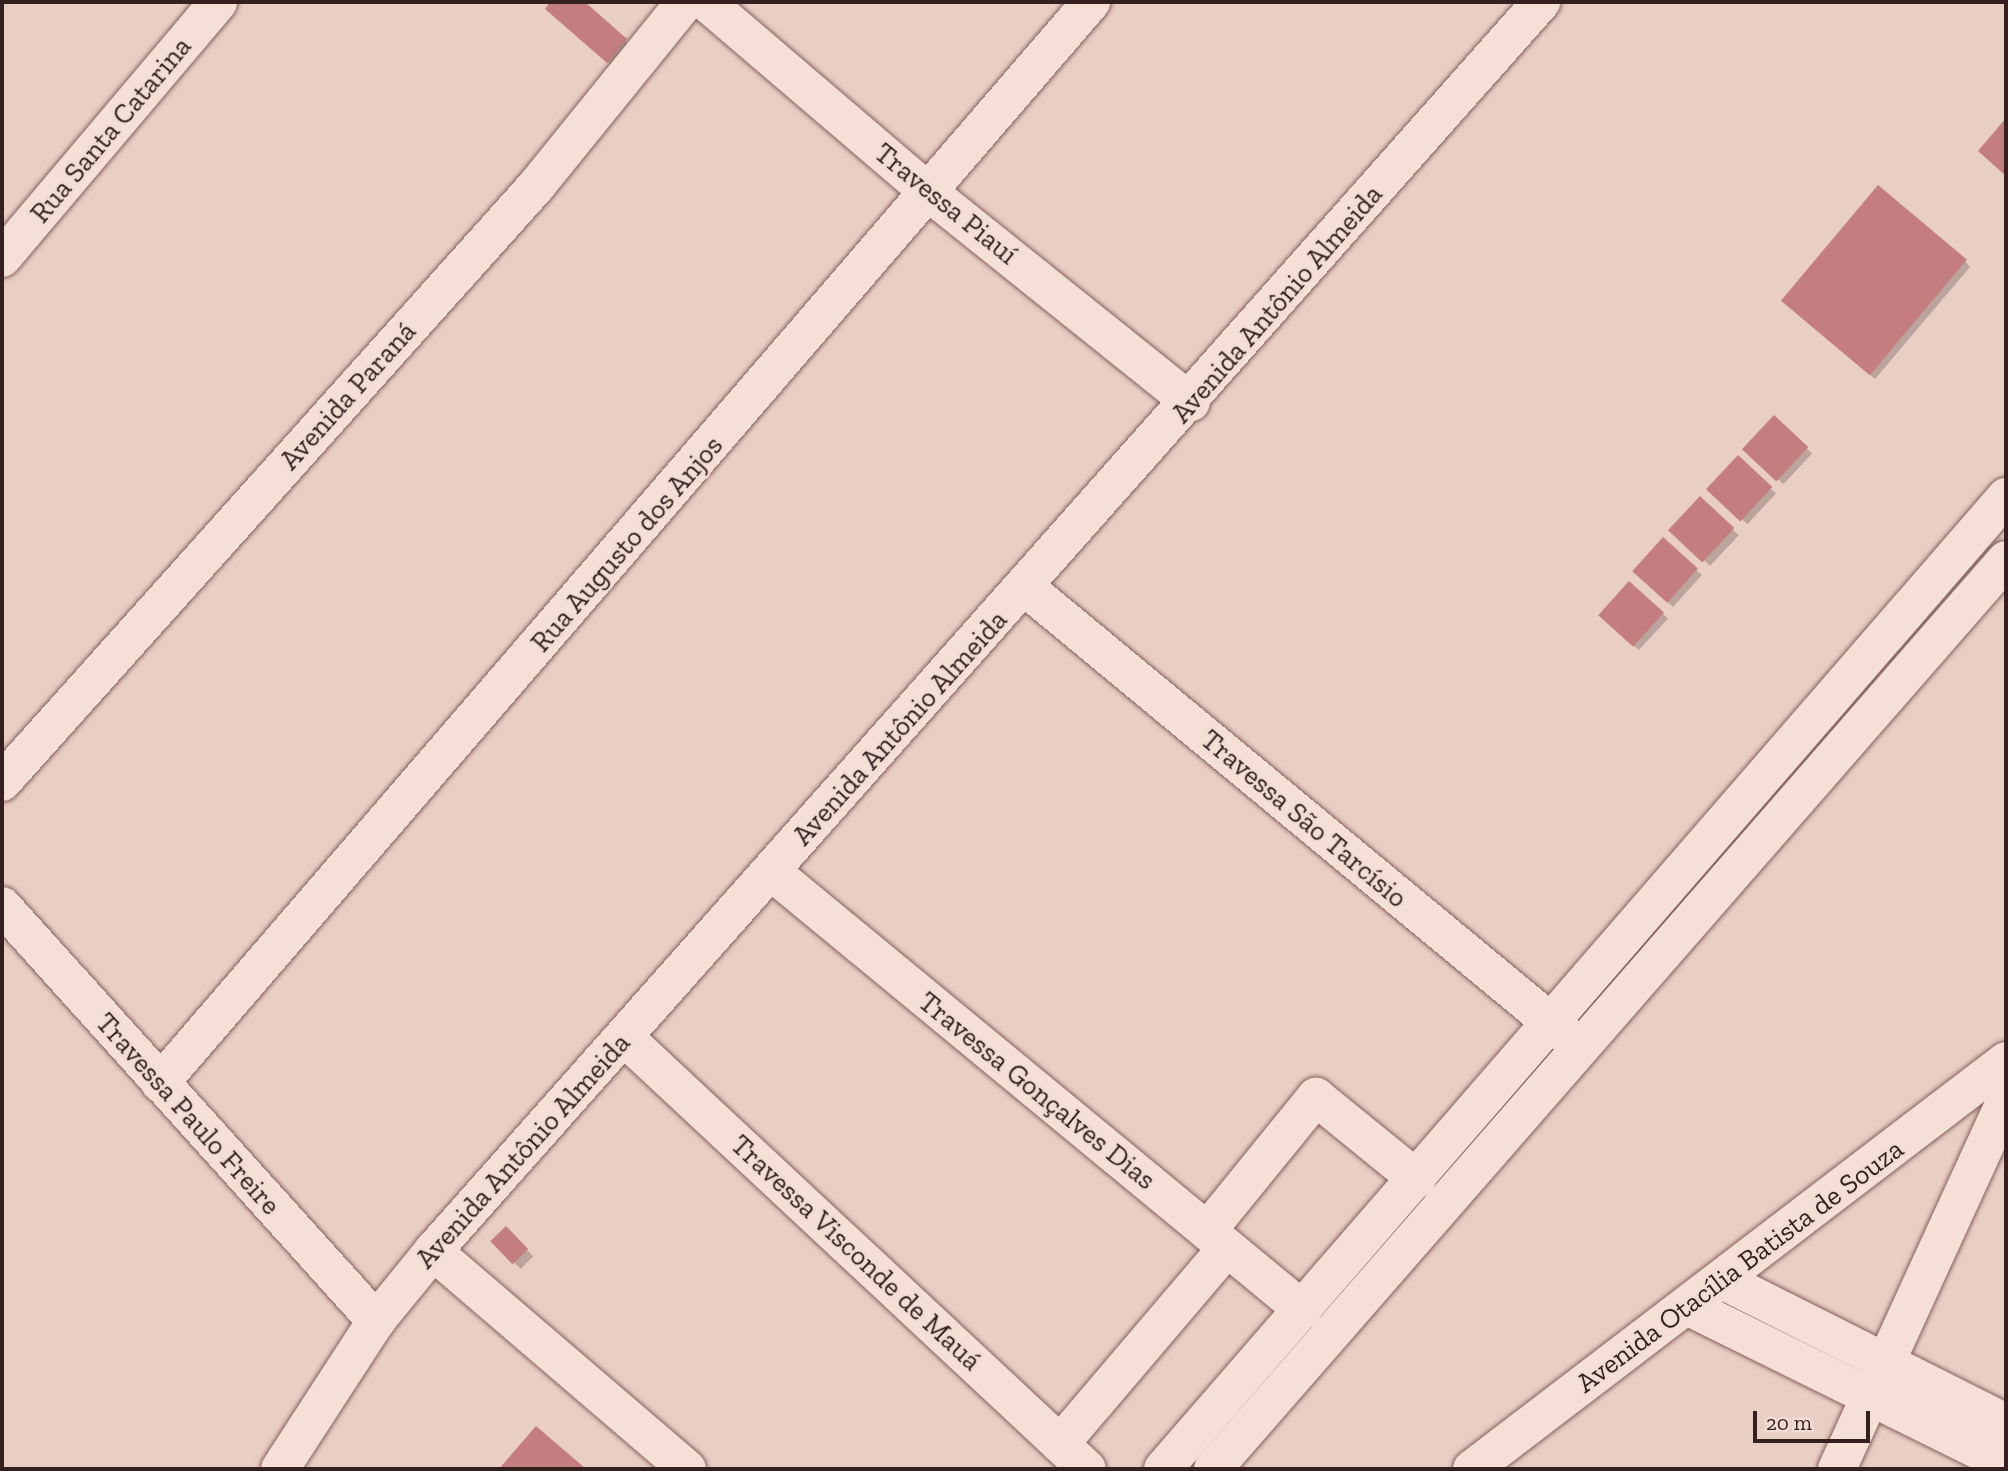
<!DOCTYPE html>
<html>
<head>
<meta charset="utf-8">
<style>
	body { margin:0 }
	#map { position:relative; width:2008px; height:1471px; overflow:hidden; background:#e9cec4; font-family:"Zilla Slab",serif }
	div>[style] { position:absolute }
	.shadow>* { inset:0; background:#0003; transform-origin:0 0 }
	.building>* { inset:0; background:#c47e7f; transform-origin:0 0 }
	.roads { filter:drop-shadow(0 0 2px #82605d) drop-shadow(0 0 2px #82605d) }
	.street>* { height:38px; margin:-19px; padding:0 19px; transform-origin:19px; border-radius:19px; background:#f5dfd7 }
	.secondary>* { height:38px; margin:-19px; padding:0 19px; transform-origin:19px; border-radius:19px; background:#f5dfd7 }
	span { translate:-50% -50%; white-space:nowrap; text-align:center; line-height:1.15; -webkit-text-stroke:5px #f2dcd3; paint-order:stroke }
	.street-label { font-size:28px; color:#34201f }
	.frame { position:absolute; inset:0; border:4px solid #34201f; pointer-events:none }
	.scale { position:absolute; left:1753px; top:1411px; width:117px; height:32px; box-sizing:border-box; border:4px solid #34201f; border-top:0; padding-left:9px; font-size:21px; line-height:24px; white-space:nowrap; color:#34201f; -webkit-text-stroke:5px #f2dcd3; paint-order:stroke }
</style>
</head>
<body>
<div id="map">
	<div class="shadow">
		<i style="clip-path:polygon(553px 2px,582px 2px,638px 52px,620px 73px,547px 9px)"></i>
		<i style="clip-path:polygon(1965px 261px,1970px 267px,1875px 379px,1788px 305px)"></i>
		<i style="left:1774px;top:418px;width:52px;height:42px;rotate:43deg"></i>
		<i style="left:1738px;top:458px;width:52px;height:42px;rotate:43deg"></i>
		<i style="left:1700px;top:499px;width:53px;height:42px;rotate:43deg"></i>
		<i style="clip-path:polygon(1696px 570px,1702px 575px,1673px 607px,1634px 571px)"></i>
		<i style="left:1630px;top:583px;width:52px;height:43px;rotate:43deg"></i>
		<i style="left:505px;top:1228px;width:40px;height:18px;rotate:45deg"></i>
	</div>
	<div class="building">
		<i style="clip-path:polygon(550px 2px,585px 2px,627px 39px,607px 63px,545px 9px)"></i>
		<i style="clip-path:polygon(2006px 118px,2006px 176px,1978px 151px)"></i>
		<i style="left:1878px;top:185px;width:116px;height:151px;rotate:40deg"></i>
		<i style="left:1774px;top:415px;width:47px;height:47px;rotate:43deg"></i>
		<i style="left:1738px;top:455px;width:47px;height:47px;rotate:43deg"></i>
		<i style="left:1700px;top:496px;width:47px;height:47px;rotate:43deg"></i>
		<i style="left:1663px;top:537px;width:47px;height:46px;rotate:42deg"></i>
		<i style="left:1629px;top:581px;width:47px;height:46px;rotate:42deg"></i>
		<i style="left:506px;top:1226px;width:32px;height:22px;rotate:46deg"></i>
		<i style="clip-path:polygon(536px 1426px,586px 1469px,499px 1469px)"></i>
	</div>
	<div class="roads">
		<div class="street">
			<i style="left:706px;top:2px;width:296px;rotate:40.5deg"></i>
			<i style="left:931px;top:194px;width:333px;rotate:38.7deg"></i>
			<i style="left:2px;top:258px;width:335px;rotate:-49.8deg"></i>
			<i style="left:1025px;top:587px;width:717px;rotate:39.62deg"></i>
			<i style="left:2px;top:782px;width:802px;rotate:-48.13deg"></i>
			<i style="left:537px;top:185px;width:235px;rotate:-51deg"></i>
			<i style="left:772px;top:872px;width:688px;rotate:39.52deg"></i>
			<i style="left:624px;top:1037px;width:633px;rotate:43.02deg"></i>
			<i style="left:160px;top:1083px;width:1427px;rotate:-49.26deg"></i>
			<i style="left:1207px;top:1231px;width:173px;rotate:-50.9deg"></i>
			<i style="left:1316px;top:1097px;width:130px;rotate:39.1deg"></i>
			<i style="left:1722px;top:1280px;width:318px;rotate:26.7deg"></i>
			<i style="left:1687px;top:1306px;width:356px;rotate:26.3deg"></i>
			<i style="left:1060px;top:1444px;width:257px;rotate:-49.6deg"></i>
			<i style="left:280px;top:1469px;width:176px;rotate:-57deg"></i>
			<i style="left:687px;top:1469px;width:335px;rotate:-139.4deg"></i>
			<i style="left:433px;top:1251px;width:1670px;rotate:-48.42deg"></i>
			<i style="left:1472px;top:1469px;width:672px;rotate:-37.38deg"></i>
			<i style="left:1837px;top:1469px;width:406px;rotate:-65.4deg"></i>
		</div>
		<div class="secondary">
			<i style="left:2px;top:906px;width:559px;rotate:47.97deg"></i>
			<i style="left:376px;top:1321px;width:90px;rotate:-50.8deg"></i>
			<i style="left:1163px;top:1469px;width:1287px;rotate:-49.07deg"></i>
			<i style="left:1213px;top:1469px;width:1206px;rotate:-48.9deg"></i>
		</div>
	</div>
	<div class="street-label">
		<span style="left:111px;top:130px;rotate:-50deg">Rua Santa Catarina</span>
		<span style="left:946px;top:204px;rotate:39deg">Travessa Piauí</span>
		<span style="left:1277px;top:304px;rotate:-49deg">Avenida Antônio Almeida</span>
		<span style="left:348px;top:396px;rotate:-48deg">Avenida Paraná</span>
		<span style="left:627px;top:544px;rotate:-49deg">Rua Augusto dos Anjos</span>
		<span style="left:900px;top:728px;rotate:-48deg">Avenida Antônio Almeida</span>
		<span style="left:1304px;top:819px;rotate:40deg">Travessa São Tarcísio</span>
		<span style="left:1037px;top:1091px;rotate:39deg">Travessa Gonçalves Dias</span>
		<span style="left:188px;top:1114px;rotate:48deg">Travessa Paulo Freire</span>
		<span style="left:523px;top:1151px;rotate:-48deg">Avenida Antônio Almeida</span>
		<span style="left:856px;top:1253px;rotate:43deg">Travessa Visconde de Mauá</span>
		<span style="left:1740px;top:1266px;rotate:-37deg">Avenida Otacília Batista de Souza</span>
	</div>
	<div class="frame"></div>
	<div class="scale">20 m</div>
</div>
</body>
</html>
